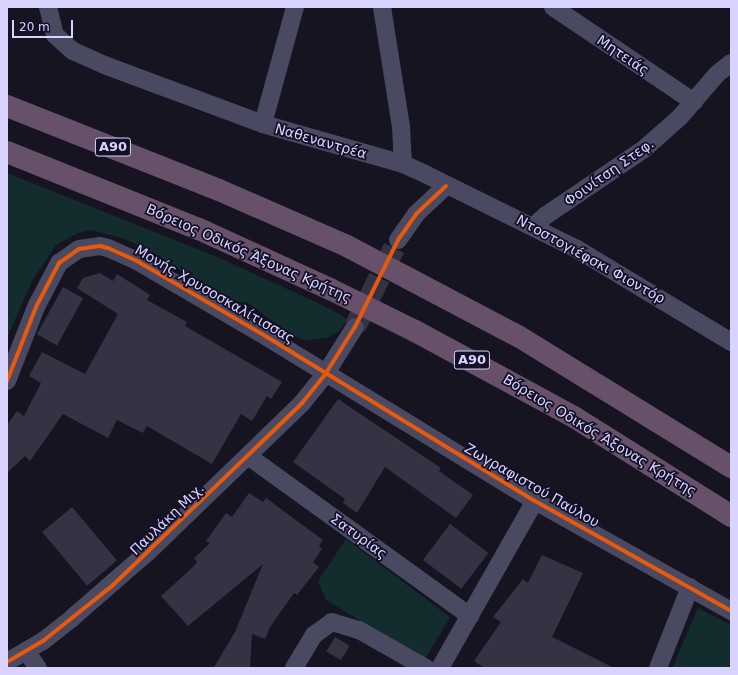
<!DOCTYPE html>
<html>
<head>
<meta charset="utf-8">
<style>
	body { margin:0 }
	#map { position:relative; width:738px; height:675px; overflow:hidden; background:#161421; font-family:"DejaVu Sans",sans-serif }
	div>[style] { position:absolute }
	.green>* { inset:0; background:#132c2d }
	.building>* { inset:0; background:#343243; transform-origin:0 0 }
	.secondary-tunnel>* { height:22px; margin-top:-11px; transform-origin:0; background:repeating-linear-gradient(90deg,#333142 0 22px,transparent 0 33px) }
	.street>* { height:18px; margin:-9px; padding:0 9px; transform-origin:9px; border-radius:9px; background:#4a4962 }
	.highway>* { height:22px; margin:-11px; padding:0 11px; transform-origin:11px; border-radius:11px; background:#67516a }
	.cycleway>* { height:4px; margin:-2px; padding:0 2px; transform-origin:2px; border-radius:2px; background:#e8590c }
	span { translate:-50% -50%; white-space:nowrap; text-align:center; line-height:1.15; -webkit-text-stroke:3.5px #130f26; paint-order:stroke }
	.shield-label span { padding:1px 3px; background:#130f26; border:1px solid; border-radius:3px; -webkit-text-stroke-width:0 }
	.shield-label { font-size:13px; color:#d9d4ff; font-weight:700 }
	.street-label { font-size:14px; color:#d9d4ff }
	.frame { position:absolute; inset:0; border:8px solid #d9d4ff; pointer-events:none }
	.scale { position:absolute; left:12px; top:20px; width:61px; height:18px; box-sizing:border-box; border:2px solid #d9d4ff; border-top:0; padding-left:5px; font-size:12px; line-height:14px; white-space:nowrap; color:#d9d4ff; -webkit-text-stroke:3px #130f26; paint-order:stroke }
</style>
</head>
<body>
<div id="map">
	<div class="green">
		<i style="clip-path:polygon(7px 173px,217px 257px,318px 303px,343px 316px,347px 321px,339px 331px,327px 338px,305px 340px,290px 334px,248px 303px,229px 300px,217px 294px,156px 254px,125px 239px,91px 230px,78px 233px,56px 245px,32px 281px,7px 338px)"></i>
		<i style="clip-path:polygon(346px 539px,450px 617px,427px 656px,423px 658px,326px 600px,318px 581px)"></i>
		<i style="clip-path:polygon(698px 608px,731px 625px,731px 668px,672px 668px)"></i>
	</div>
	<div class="building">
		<i style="clip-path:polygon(100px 273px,113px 281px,117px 274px,150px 295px,147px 300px,187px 322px,185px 326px,282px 382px,271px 399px,267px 396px,252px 421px,241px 414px,212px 464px,147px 426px,143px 433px,117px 420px,108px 438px,63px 414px,30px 461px,25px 456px,7px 473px,7px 425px,17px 411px,24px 416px,41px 383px,29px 376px,42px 352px,85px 374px,118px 314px,77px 288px,83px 278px)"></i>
		<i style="left:63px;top:287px;width:23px;height:54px;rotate:29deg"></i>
		<i style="clip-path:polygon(338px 399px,441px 468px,439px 471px,473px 495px,456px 518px,385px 467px,357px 513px,343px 503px,345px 499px,293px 462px)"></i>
		<i style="clip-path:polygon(249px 493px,263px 502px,266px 498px,323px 540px,319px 546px,322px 549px,313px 562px,319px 567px,297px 595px,294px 593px,270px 627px,265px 639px,252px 634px,250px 668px,214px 667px,235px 632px,263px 564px,188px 626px,161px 596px,193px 567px,197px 562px,194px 558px,210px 543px,206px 541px,226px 513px,232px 517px)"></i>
		<i style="left:72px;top:507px;width:70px;height:39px;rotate:50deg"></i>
		<i style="left:450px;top:524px;width:48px;height:45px;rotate:37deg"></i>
		<i style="clip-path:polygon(542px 555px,583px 573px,552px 637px,614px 668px,484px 668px,474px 661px,501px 622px,493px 617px,523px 579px,528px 583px)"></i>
		<i style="left:335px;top:637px;width:17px;height:17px;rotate:31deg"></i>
	</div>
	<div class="secondary-tunnel">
		<i style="left:355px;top:327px;width:97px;rotate:-63.7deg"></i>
	</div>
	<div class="street">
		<i style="left:48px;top:7px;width:29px;rotate:76deg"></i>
		<i style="left:55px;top:35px;width:24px;rotate:42deg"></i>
		<i style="left:73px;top:51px;width:37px;rotate:24deg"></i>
		<i style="left:107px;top:66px;width:166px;rotate:20.4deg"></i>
		<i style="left:295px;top:7px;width:121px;rotate:105.3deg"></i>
		<i style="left:263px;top:124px;width:146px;rotate:15.9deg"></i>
		<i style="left:403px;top:164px;width:24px;rotate:24deg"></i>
		<i style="left:425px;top:174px;width:169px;rotate:26.3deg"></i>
		<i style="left:577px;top:249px;width:180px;rotate:31.1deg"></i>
		<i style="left:382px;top:7px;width:121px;rotate:81deg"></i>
		<i style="left:401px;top:127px;width:37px;rotate:87deg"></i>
		<i style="left:553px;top:7px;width:170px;rotate:34deg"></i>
		<i style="left:534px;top:226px;width:15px;rotate:-42deg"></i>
		<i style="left:545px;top:216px;width:120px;rotate:-34.1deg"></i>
		<i style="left:644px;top:149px;width:48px;rotate:-41.6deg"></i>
		<i style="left:680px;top:117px;width:57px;rotate:-49.3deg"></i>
		<i style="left:717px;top:74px;width:18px;rotate:-38deg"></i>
		<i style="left:398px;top:240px;width:32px;rotate:-55deg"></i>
		<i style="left:416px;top:214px;width:41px;rotate:-43deg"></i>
		<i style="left:7px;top:381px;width:79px;rotate:-68.6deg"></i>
		<i style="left:36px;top:307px;width:50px;rotate:-62.4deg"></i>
		<i style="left:59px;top:263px;width:24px;rotate:-35deg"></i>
		<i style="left:79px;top:249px;width:21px;rotate:-8deg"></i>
		<i style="left:100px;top:246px;width:8px;rotate:14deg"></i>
		<i style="left:108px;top:248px;width:32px;rotate:24deg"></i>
		<i style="left:137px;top:261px;width:151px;rotate:30.3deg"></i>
		<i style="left:267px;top:337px;width:314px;rotate:31.5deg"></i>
		<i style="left:535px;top:501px;width:225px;rotate:29.3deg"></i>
		<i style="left:248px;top:456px;width:274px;rotate:35.8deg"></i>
		<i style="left:26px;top:651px;width:21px;rotate:55deg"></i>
		<i style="left:7px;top:662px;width:42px;rotate:-30.3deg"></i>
		<i style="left:43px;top:641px;width:37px;rotate:-38deg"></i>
		<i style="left:72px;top:618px;width:102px;rotate:-41deg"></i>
		<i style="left:149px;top:551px;width:213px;rotate:-44deg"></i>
		<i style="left:302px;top:403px;width:38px;rotate:-51deg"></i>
		<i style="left:326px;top:373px;width:54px;rotate:-57.8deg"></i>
		<i style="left:294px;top:668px;width:39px;rotate:-59deg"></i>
		<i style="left:314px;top:635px;width:22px;rotate:-36deg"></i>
		<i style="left:332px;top:622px;width:28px;rotate:17deg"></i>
		<i style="left:359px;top:630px;width:77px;rotate:29.6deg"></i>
		<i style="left:440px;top:668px;width:192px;rotate:-60.4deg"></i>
		<i style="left:658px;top:668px;width:87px;rotate:-68.4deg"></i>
	</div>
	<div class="highway">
		<i style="left:7px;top:106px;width:228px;rotate:21.6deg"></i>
		<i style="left:219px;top:190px;width:140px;rotate:23.6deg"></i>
		<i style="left:347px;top:246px;width:193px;rotate:27.8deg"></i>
		<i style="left:518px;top:336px;width:250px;rotate:31.6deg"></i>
		<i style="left:7px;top:152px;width:207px;rotate:21.9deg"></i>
		<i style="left:199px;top:229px;width:144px;rotate:24.6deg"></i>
		<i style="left:330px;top:289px;width:95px;rotate:26.3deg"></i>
		<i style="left:415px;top:331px;width:181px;rotate:28.4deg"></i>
		<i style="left:574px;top:417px;width:186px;rotate:32.2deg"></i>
	</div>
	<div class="cycleway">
		<i style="left:7px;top:381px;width:79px;rotate:-68.6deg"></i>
		<i style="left:36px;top:307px;width:50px;rotate:-62.4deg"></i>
		<i style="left:59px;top:263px;width:24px;rotate:-35deg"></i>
		<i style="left:79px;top:249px;width:21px;rotate:-8deg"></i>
		<i style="left:100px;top:246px;width:8px;rotate:14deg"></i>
		<i style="left:108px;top:248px;width:32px;rotate:24deg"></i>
		<i style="left:137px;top:261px;width:151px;rotate:30.3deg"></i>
		<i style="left:267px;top:337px;width:314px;rotate:31.5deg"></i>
		<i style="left:535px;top:501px;width:225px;rotate:29.3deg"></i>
		<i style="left:7px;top:662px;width:42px;rotate:-30.3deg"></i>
		<i style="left:43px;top:641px;width:88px;rotate:-38.6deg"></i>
		<i style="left:112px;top:586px;width:264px;rotate:-43.9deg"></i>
		<i style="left:302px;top:403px;width:38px;rotate:-51deg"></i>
		<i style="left:326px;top:373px;width:54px;rotate:-57.8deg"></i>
		<i style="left:355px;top:327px;width:97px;rotate:-63.7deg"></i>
		<i style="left:398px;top:240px;width:32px;rotate:-55deg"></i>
		<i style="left:416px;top:214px;width:41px;rotate:-43deg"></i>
	</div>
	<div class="shield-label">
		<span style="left:113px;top:147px">Α90</span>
		<span style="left:472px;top:360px">Α90</span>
	</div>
	<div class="street-label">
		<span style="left:623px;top:55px;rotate:34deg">Μητειάς</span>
		<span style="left:321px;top:141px;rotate:16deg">Ναθεναντρέα</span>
		<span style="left:609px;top:172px;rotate:-35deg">Φοινίτση Στεφ.</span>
		<span style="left:249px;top:253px;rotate:24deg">Βόρειος Οδικός Άξονας Κρήτης</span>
		<span style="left:591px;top:259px;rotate:29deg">Ντοστογιέφσκι Φιοντόρ</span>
		<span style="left:215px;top:294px;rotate:30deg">Μονής Χρυσοσκαλίτισσας</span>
		<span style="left:600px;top:435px;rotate:31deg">Βόρειος Οδικός Άξονας Κρήτης</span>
		<span style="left:532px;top:485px;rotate:30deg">Ζωγραφιστού Παύλου</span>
		<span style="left:167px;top:519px;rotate:-44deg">Παυλάκη Μιχ.</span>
		<span style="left:359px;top:536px;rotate:36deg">Σατυρίας</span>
	</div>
	<div class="frame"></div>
	<div class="scale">20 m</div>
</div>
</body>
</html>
